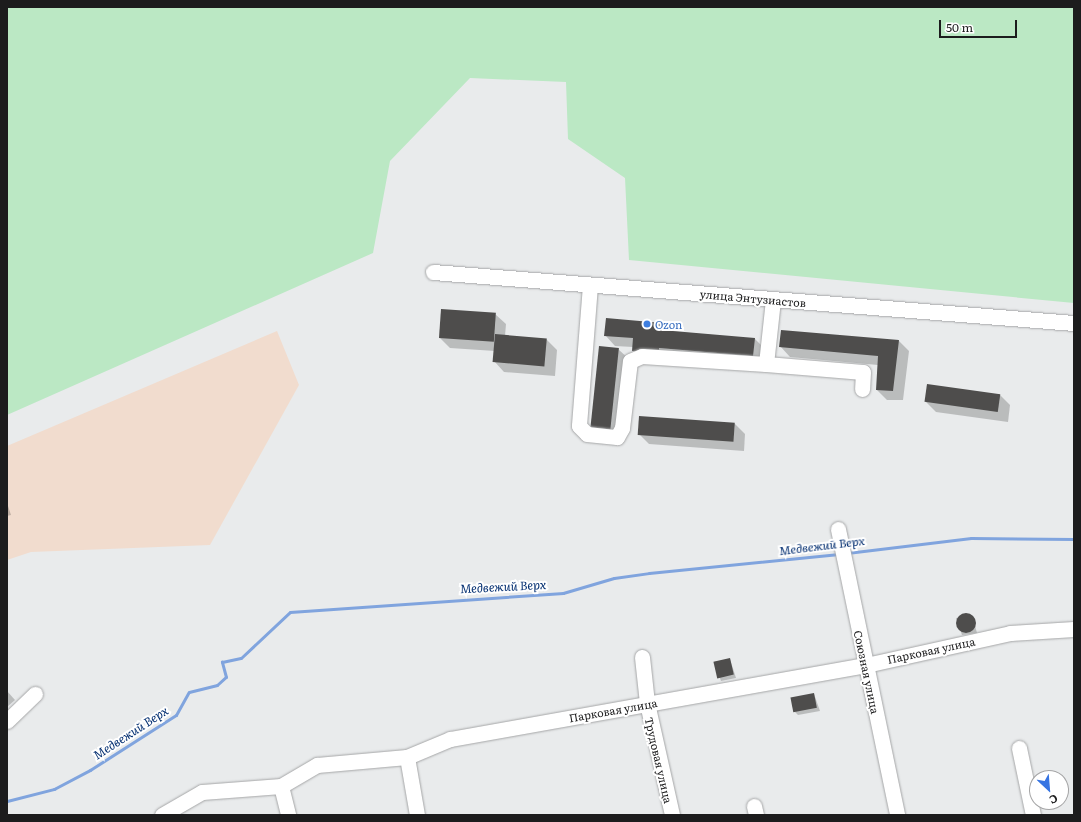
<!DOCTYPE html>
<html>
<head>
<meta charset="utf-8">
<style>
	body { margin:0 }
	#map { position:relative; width:1081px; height:822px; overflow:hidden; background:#e9ebec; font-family:Literata,serif }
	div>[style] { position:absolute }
	.education>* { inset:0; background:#f1dcce }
	.green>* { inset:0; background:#bbe8c4 }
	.shadow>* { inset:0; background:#0003 }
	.stream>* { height:3px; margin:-1.5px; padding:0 1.5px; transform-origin:1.5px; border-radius:1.5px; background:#80a4de }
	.building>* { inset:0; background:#4e4d4c; transform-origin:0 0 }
	.round { border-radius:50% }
	.roads { filter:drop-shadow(0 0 1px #a5a6a7) drop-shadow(0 0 1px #a5a6a7) }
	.minor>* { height:15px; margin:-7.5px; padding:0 7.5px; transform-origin:7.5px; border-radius:7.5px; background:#fff }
	.dots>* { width:11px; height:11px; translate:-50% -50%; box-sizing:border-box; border:2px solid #fff; border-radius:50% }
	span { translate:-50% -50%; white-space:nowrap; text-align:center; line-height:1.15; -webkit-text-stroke:4px #fff; paint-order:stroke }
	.street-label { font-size:11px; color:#1c1c1d }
	.shop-label { font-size:11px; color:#366cbe }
	.left { translate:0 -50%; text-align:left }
	.water-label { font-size:12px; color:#042f71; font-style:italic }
	.frame { position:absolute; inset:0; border:8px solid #1c1c1d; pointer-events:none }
	.north { position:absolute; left:1029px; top:770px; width:40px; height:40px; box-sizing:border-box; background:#fff; border:1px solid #a4a4a5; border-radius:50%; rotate:154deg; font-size:11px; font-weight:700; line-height:16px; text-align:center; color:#1c1c1d }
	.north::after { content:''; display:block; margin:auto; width:14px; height:18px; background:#3674e2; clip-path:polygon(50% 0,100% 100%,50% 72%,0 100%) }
	.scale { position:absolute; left:939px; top:20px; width:78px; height:18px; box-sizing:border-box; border:2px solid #1c1c1d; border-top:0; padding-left:5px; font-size:12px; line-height:14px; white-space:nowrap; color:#1c1c1d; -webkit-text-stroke:3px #fff; paint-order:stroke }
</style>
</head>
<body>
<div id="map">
	<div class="education">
		<i style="clip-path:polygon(277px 331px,299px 385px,210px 545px,31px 552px,7px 560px,7px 446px)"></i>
	</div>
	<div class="green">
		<i style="clip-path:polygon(7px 7px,1074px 7px,1074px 303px,629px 260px,625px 178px,568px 139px,566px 82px,470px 78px,390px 161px,373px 253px,7px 415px)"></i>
	</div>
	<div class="shadow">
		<i style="clip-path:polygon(495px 314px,506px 324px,505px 336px,547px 340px,557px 350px,555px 376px,504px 372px,494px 361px,495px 351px,450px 348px,440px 338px)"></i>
		<i style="clip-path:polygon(662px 324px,669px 331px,755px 339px,765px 349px,763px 366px,643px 361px,633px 347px,615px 346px,605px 335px)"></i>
		<i style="clip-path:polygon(899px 341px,909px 351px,903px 400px,887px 400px,877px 390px,878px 365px,790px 357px,780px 346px)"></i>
		<i style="clip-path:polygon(618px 349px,629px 359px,621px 441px,603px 439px)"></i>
		<i style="clip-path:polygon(928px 385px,1000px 395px,1010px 405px,1008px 422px,936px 412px,926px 402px)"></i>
		<i style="clip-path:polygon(735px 424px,745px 434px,744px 451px,649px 444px,639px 434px)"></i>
		<i style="clip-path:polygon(7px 503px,11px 515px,7px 516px)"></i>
		<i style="clip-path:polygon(972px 615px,977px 633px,962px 635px,956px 618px)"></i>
		<i style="clip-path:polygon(730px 659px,736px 678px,721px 681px,714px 662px)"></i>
		<i style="clip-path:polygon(7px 691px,15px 700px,7px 707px)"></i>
		<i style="clip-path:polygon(814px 694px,820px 711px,798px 715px,795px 712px)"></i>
	</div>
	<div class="stream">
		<i style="left:847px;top:553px;width:125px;rotate:-6.9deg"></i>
		<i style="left:971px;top:538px;width:103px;rotate:0.6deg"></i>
		<i style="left:7px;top:801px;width:49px;rotate:-14.3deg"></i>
		<i style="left:54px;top:789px;width:41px;rotate:-27.8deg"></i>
		<i style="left:90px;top:770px;width:102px;rotate:-32.6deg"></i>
		<i style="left:176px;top:715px;width:26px;rotate:-61deg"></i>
		<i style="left:189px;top:692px;width:29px;rotate:-14deg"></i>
		<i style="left:217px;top:685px;width:12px;rotate:-42deg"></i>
		<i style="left:226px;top:677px;width:16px;rotate:-105deg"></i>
		<i style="left:222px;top:662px;width:19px;rotate:-12deg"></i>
		<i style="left:241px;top:658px;width:67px;rotate:-43.2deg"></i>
		<i style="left:290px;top:612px;width:274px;rotate:-4deg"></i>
		<i style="left:563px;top:593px;width:53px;rotate:-16.4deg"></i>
		<i style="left:614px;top:578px;width:35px;rotate:-8deg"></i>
		<i style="left:649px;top:573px;width:191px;rotate:-5.7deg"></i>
	</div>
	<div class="building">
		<i style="left:441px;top:309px;width:55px;height:29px;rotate:4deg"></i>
		<i style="clip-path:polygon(606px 318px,662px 323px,661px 330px,755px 338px,753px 356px,659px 348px,659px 354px,632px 351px,633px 338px,604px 336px)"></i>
		<i style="clip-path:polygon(781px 330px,899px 340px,893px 391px,876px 390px,878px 356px,779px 347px)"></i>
		<i style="left:495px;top:334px;width:52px;height:28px;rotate:5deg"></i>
		<i style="left:599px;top:346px;width:20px;height:84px;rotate:6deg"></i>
		<i style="left:927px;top:384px;width:74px;height:18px;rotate:8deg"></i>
		<i style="left:639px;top:416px;width:96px;height:19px;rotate:4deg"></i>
		<i class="round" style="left:956px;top:613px;width:20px;height:20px"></i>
		<i style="left:730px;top:658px;width:17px;height:17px;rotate:77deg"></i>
		<i style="left:814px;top:693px;width:15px;height:24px;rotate:79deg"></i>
	</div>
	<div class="roads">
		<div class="minor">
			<i style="left:433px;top:272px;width:643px;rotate:4.55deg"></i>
			<i style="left:590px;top:285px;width:141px;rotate:94.5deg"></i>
			<i style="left:579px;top:426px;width:11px;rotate:45deg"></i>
			<i style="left:587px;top:434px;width:30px;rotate:6deg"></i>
			<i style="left:617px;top:437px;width:10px;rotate:-61deg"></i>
			<i style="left:622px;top:428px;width:67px;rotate:-83.2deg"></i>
			<i style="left:630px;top:361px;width:13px;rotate:-23deg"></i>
			<i style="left:642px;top:356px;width:124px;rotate:3.7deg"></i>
			<i style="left:766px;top:364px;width:64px;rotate:-83.8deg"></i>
			<i style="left:766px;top:364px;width:97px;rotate:4.7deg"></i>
			<i style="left:863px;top:372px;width:17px;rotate:93deg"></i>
			<i style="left:838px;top:529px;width:292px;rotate:78.3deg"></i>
			<i style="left:642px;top:657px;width:46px;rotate:83.8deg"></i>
			<i style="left:647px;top:703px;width:115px;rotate:77.4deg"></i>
			<i style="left:7px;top:721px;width:39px;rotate:-44deg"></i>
			<i style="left:1019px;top:748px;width:68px;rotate:78.2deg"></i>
			<i style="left:407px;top:757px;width:59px;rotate:80.2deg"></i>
			<i style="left:281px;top:786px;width:30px;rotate:76deg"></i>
			<i style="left:754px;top:806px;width:9px;rotate:77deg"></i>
			<i style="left:162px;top:815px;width:46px;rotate:-29.9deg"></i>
			<i style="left:202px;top:792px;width:79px;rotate:-4.3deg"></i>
			<i style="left:281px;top:786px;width:42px;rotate:-30.3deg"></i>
			<i style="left:317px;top:765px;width:90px;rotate:-5.1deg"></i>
			<i style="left:407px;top:757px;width:47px;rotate:-22.7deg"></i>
			<i style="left:450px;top:739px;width:423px;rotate:-10.1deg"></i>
			<i style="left:866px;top:665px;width:148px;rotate:-12.5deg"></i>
			<i style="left:1010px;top:633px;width:64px;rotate:-3.6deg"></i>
		</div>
	</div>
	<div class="dots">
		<i style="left:647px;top:324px;background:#3f7fe0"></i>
	</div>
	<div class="street-label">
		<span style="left:753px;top:298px;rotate:5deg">улица Энтузиастов</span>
		<span style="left:931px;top:650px;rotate:-12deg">Парковая улица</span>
		<span style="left:867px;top:672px;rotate:78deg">Союзная улица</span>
		<span style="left:613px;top:710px;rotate:-10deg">Парковая улица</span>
		<span style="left:659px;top:760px;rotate:77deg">Трудовая улица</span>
	</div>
	<div class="shop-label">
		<span class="left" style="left:655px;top:324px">Ozon</span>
	</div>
	<div class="water-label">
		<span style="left:822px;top:546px;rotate:-7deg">Медвежий Верх</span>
		<span style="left:503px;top:587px;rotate:-3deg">Медвежий Верх</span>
		<span style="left:131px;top:733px;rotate:-33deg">Медвежий Верх</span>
	</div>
	<div class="frame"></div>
	<div class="north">С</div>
	<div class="scale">50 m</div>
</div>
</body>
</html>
